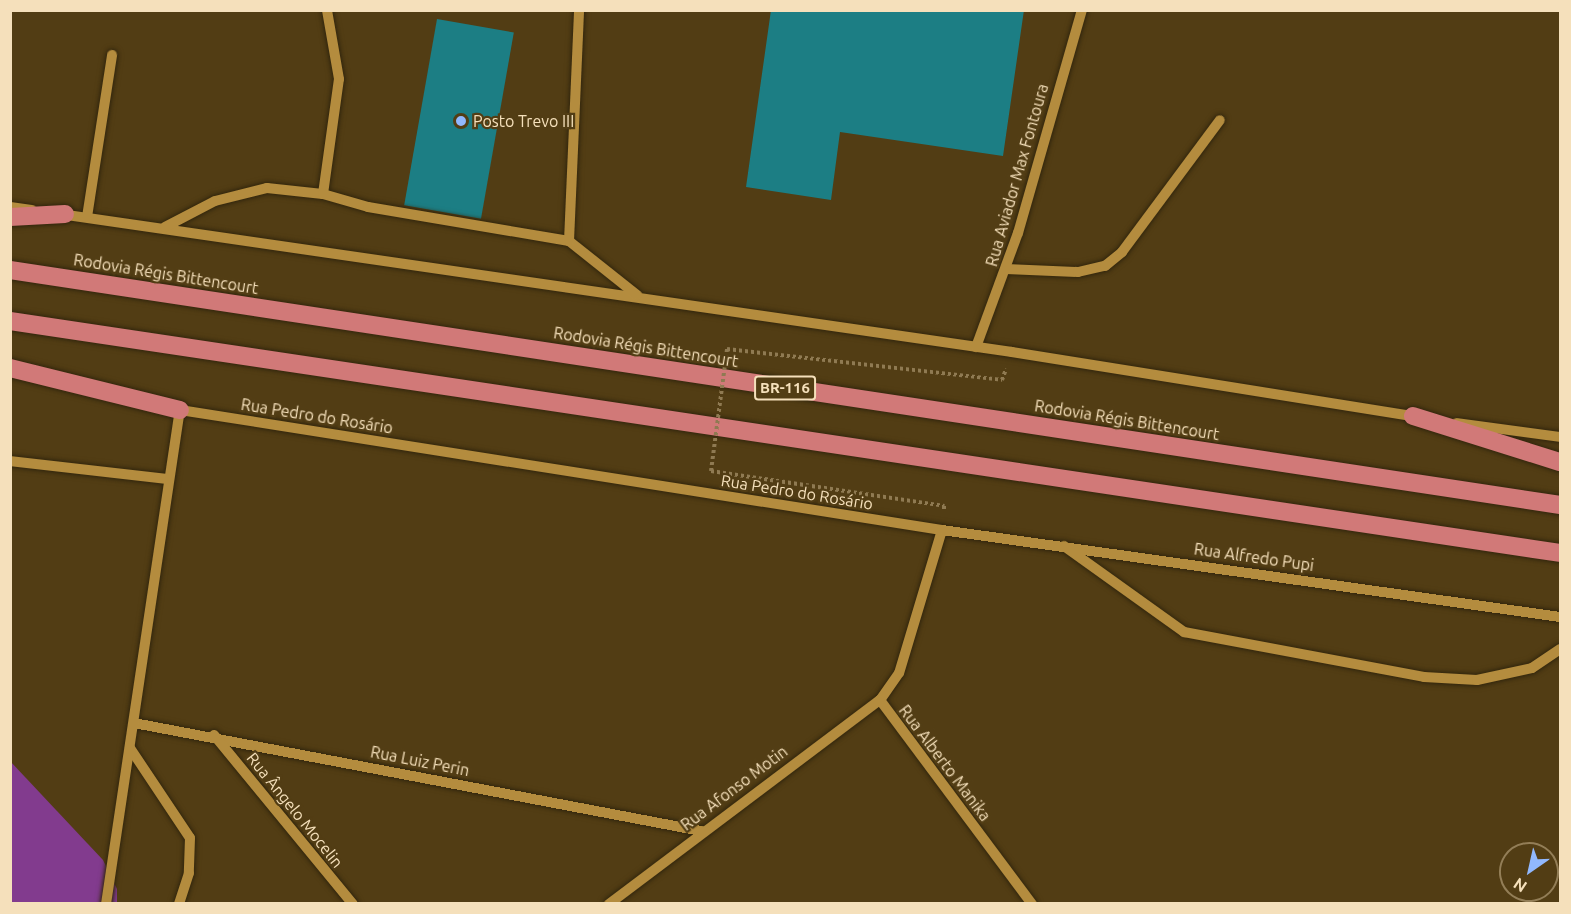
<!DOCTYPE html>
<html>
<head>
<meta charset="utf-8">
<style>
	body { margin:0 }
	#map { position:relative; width:1571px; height:914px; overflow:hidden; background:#523d14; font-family:Ubuntu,sans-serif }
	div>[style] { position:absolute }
	.green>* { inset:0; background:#823b8e }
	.building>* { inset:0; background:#1c7e84; transform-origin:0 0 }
	.path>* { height:4px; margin-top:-2px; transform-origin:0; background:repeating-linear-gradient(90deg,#8f7a52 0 3px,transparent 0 6px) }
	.roads { filter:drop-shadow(0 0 2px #32260d) drop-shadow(0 0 2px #32260d) }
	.minor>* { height:10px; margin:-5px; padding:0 5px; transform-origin:5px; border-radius:5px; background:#b48c3e }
	.highway>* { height:18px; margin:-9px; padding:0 9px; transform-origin:9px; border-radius:9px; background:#d17978 }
	.path-bridge>* { height:4px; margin-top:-2px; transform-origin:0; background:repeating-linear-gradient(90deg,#8f7a52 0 3px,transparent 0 6px) }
	.dots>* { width:16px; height:16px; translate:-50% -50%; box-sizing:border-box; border:3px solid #523d14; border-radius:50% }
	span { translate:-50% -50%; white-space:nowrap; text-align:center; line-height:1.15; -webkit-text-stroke:4.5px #523d14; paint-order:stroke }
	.shield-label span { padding:2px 4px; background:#523d14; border:2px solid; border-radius:4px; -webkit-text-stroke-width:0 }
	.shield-label { font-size:15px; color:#f5e0bb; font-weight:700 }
	.poi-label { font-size:16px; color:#f5e0bb }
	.left { translate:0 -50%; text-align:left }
	.street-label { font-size:16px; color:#f5e0bb }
	.frame { position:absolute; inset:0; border:12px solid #f5e0bb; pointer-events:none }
	.north { position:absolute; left:1499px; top:842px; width:60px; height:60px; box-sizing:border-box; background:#523d14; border:2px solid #937e57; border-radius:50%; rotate:214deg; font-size:16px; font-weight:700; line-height:24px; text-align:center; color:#f5e0bb }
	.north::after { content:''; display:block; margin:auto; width:21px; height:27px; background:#91b8fd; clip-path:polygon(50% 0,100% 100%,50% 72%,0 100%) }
</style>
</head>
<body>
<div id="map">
	<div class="green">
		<i style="clip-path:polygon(10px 761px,103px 860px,117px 889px,117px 903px,11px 903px)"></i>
	</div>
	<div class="building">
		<i style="clip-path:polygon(771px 10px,1024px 10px,1003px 156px,840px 132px,831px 200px,746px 187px)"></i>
		<i style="left:437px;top:19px;width:78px;height:189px;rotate:10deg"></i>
	</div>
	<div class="path">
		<i style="left:727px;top:349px;width:277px;rotate:6.4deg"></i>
		<i style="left:1002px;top:380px;width:12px;rotate:-70deg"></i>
		<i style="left:711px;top:471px;width:236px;rotate:8.5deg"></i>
		<i style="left:944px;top:506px;width:6px;rotate:90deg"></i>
	</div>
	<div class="roads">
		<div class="minor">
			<i style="left:323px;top:194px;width:116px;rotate:-82.1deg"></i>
			<i style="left:339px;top:79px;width:70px;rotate:-99.9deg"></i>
			<i style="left:10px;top:207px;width:22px;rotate:8deg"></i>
			<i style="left:60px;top:214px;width:962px;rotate:8.25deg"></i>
			<i style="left:1012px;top:352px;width:411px;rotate:9.1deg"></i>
			<i style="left:87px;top:217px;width:164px;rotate:-81.2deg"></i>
			<i style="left:165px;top:227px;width:56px;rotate:-27.5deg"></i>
			<i style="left:215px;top:201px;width:54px;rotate:-14deg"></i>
			<i style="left:267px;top:188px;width:56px;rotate:6.1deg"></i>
			<i style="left:323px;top:194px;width:47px;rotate:16.1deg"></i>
			<i style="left:368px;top:207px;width:204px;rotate:9.6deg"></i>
			<i style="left:569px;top:241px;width:87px;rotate:38.5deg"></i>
			<i style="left:569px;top:241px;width:231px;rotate:-87.5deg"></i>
			<i style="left:1006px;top:269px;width:72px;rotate:2.4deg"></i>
			<i style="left:1078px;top:272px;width:28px;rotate:-13deg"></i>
			<i style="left:1105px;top:266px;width:22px;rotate:-39deg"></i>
			<i style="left:1122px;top:252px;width:164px;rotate:-53.4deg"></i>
			<i style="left:976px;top:347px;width:121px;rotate:-69.8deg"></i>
			<i style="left:1018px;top:233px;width:232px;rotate:-74deg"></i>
			<i style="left:1457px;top:423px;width:104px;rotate:7.7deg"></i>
			<i style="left:10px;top:461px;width:160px;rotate:6.5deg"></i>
			<i style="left:942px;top:530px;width:149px;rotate:106.7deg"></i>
			<i style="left:899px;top:673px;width:33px;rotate:125deg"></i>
			<i style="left:880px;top:700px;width:254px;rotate:53.3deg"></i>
			<i style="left:1064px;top:546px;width:148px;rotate:35.6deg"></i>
			<i style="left:1184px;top:632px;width:244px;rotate:10.6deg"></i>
			<i style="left:1424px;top:677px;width:53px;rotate:3.2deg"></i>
			<i style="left:1477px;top:680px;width:56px;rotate:-12.3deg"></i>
			<i style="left:1532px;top:668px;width:34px;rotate:-34deg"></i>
			<i style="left:134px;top:723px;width:577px;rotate:10.78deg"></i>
			<i style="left:214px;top:735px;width:219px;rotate:50.6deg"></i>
			<i style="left:130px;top:748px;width:108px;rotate:56.3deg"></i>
			<i style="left:190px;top:838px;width:35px;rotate:92deg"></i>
			<i style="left:189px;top:873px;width:33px;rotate:108deg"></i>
			<i style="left:106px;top:904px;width:500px;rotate:-81.5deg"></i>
			<i style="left:180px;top:410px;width:771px;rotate:8.95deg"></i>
			<i style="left:942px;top:530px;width:624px;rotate:8.01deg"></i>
			<i style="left:609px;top:904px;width:339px;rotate:-37deg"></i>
		</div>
		<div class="highway">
			<i style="left:10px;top:217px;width:55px;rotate:-3.1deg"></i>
			<i style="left:10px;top:270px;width:1568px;rotate:8.62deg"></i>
			<i style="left:10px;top:321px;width:1567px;rotate:8.51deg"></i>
			<i style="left:10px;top:368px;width:175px;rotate:13.9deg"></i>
			<i style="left:1413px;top:416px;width:154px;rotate:17.4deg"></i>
		</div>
	</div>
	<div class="path-bridge">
		<i style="left:711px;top:471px;width:123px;rotate:-82.5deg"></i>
	</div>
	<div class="dots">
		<i style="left:461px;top:121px;background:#91b8fd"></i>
	</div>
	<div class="shield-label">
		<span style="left:785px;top:388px">BR-116</span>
	</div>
	<div class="poi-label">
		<span class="left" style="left:473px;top:121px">Posto Trevo III</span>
	</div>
	<div class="street-label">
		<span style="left:1017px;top:175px;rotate:-74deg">Rua Aviador Max Fontoura</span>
		<span style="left:166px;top:274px;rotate:9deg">Rodovia Régis Bittencourt</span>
		<span style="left:646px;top:347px;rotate:9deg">Rodovia Régis Bittencourt</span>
		<span style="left:317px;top:416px;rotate:9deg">Rua Pedro do Rosário</span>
		<span style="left:1127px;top:420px;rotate:9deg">Rodovia Régis Bittencourt</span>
		<span style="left:797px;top:492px;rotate:9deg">Rua Pedro do Rosário</span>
		<span style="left:1254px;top:557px;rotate:8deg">Rua Alfredo Pupi</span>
		<span style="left:420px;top:761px;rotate:11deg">Rua Luiz Perin</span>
		<span style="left:945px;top:763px;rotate:53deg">Rua Alberto Manika</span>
		<span style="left:734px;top:788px;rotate:-37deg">Rua Afonso Motin</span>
		<span style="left:295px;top:810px;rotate:51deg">Rua Ângelo Mocelin</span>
	</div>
	<div class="frame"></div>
	<div class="north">N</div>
</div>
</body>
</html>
